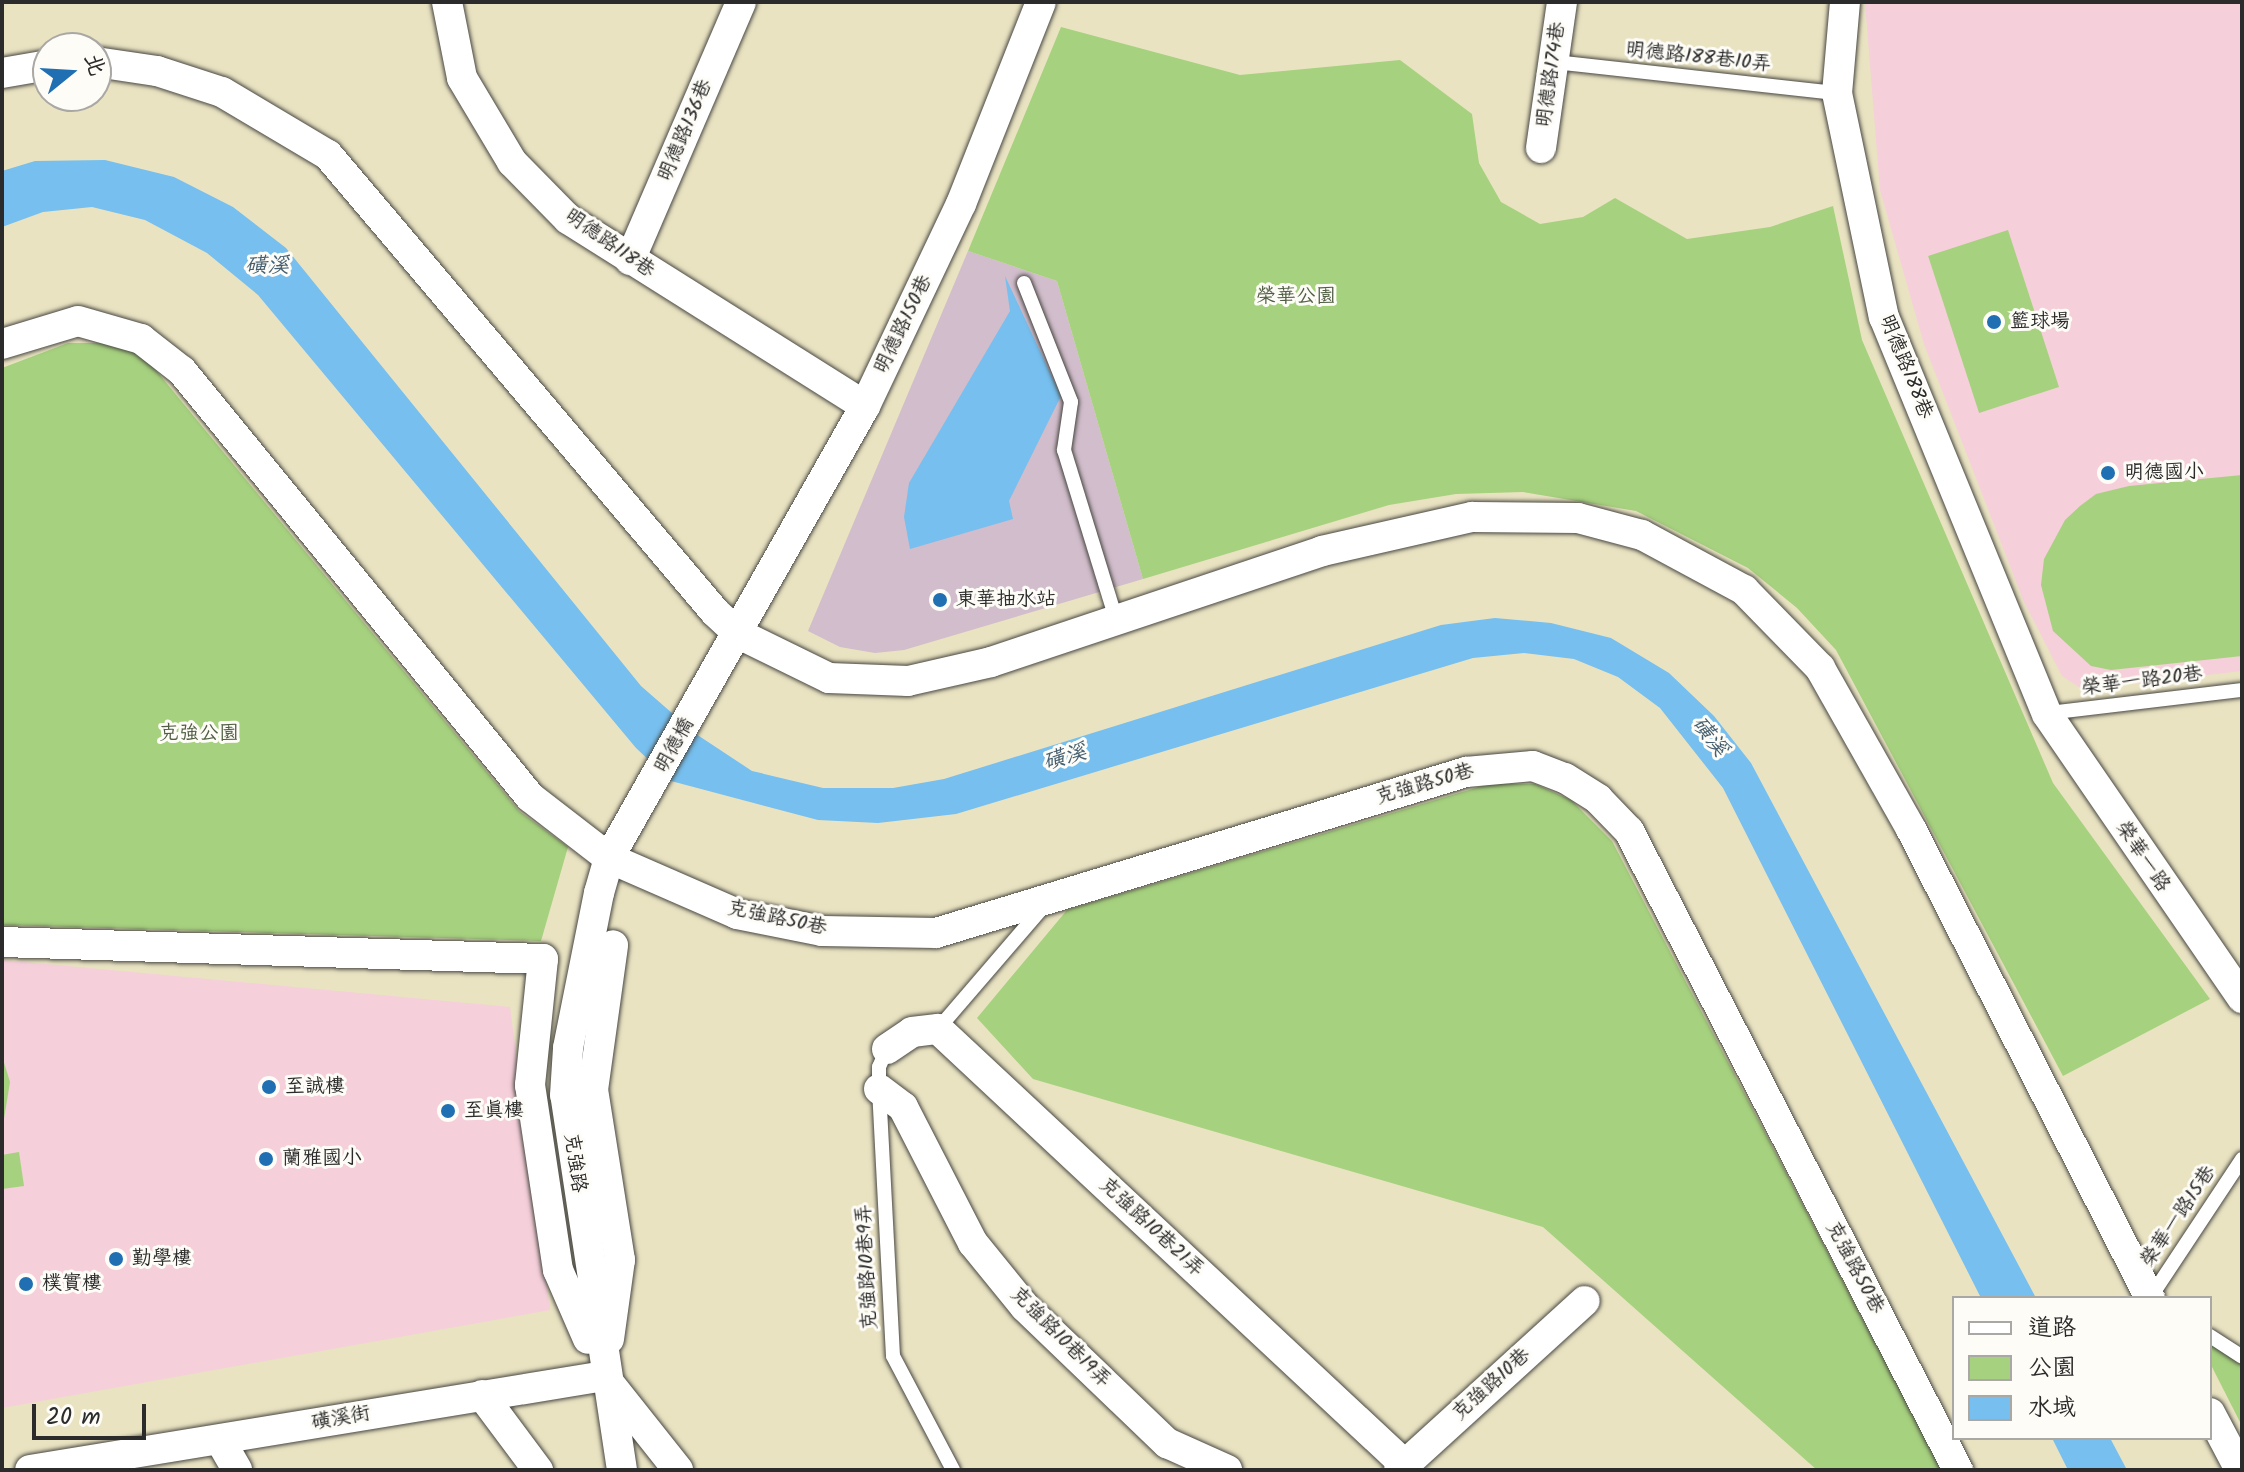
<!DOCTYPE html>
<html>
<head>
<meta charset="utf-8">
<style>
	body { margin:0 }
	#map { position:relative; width:2244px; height:1472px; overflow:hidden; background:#e9e3c2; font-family:Kalam,"LXGW WenKai TC",sans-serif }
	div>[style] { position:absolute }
	.built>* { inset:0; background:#f5cfda }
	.industrial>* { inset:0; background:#d1bdcb }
	.green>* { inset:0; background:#a6d17e; transform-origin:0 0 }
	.water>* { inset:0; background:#76bfef }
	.roads { filter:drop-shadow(0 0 2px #484742) drop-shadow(0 0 2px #484742) }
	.service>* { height:14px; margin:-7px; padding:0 7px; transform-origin:7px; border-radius:7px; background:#fff }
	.minor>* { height:30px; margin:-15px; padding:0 15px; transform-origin:15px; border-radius:15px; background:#fff }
	.dots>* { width:22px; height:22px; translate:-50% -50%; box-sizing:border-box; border:4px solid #fdfcf7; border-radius:50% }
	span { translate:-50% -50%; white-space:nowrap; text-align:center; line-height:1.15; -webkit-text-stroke:6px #fdfcf7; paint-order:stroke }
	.street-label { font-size:20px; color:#2b2b2b }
	.park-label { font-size:20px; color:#505d44 }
	.poi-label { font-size:20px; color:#2b2b2b }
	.left { translate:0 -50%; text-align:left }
	.water-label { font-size:22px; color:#455f70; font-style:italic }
	.frame { position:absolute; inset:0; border:4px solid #2b2b2b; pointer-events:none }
	.legend { position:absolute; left:1952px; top:1296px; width:260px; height:144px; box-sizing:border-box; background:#fdfcf7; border:2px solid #a9a8a5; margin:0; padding:10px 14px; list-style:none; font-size:24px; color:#2b2b2b }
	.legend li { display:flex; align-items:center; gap:16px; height:40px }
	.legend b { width:40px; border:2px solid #a9a8a5 }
	.north { position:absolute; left:32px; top:32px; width:80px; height:80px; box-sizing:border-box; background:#fdfcf7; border:2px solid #a9a8a5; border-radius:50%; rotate:72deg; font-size:22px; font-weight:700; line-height:32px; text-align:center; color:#2b2b2b }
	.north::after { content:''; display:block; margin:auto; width:28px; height:36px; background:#1f6fb2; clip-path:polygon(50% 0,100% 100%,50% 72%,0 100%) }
	.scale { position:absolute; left:32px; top:1404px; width:114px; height:36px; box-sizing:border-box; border:4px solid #2b2b2b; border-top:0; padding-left:10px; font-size:24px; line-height:28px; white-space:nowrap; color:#2b2b2b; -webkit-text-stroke:6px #fdfcf7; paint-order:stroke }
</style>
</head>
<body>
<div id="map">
	<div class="built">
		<i style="clip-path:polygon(1865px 2px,2242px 2px,2242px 671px,2082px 689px,2062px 676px,2024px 602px,1924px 344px,1880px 190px)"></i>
		<i style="clip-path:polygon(2px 960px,510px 1007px,550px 1310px,2px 1408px)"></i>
	</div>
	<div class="industrial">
		<i style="clip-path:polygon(968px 251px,1057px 281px,1143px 579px,904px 650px,875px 653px,840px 647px,808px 631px)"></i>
	</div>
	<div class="green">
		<i style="clip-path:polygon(1061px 27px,1240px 75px,1400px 60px,1472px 114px,1479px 163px,1501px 202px,1540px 224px,1583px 217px,1615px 198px,1687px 239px,1770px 227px,1833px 206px,1862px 340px,2053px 783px,2210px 999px,2063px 1076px,1836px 650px,1797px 608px,1748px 568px,1636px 511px,1523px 492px,1456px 494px,1389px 505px,1143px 579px,1057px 281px,968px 251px)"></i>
		<i style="left:2008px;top:230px;width:165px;height:84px;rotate:72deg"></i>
		<i style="clip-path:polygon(68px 343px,112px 343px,145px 357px,519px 811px,568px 847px,541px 941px,2px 925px,2px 368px)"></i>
		<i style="clip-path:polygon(2242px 475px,2242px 656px,2111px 670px,2091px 666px,2053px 631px,2041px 585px,2044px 559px,2065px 520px,2080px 506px,2096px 494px,2129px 486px)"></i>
		<i style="clip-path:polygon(1489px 784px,1535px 784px,1571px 800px,1612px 841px,1942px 1470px,1817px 1470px,1543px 1227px,1033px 1079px,977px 1018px,1067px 910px)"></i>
		<i style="clip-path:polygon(2px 1056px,10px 1082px,2px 1131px)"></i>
		<i style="clip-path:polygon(19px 1152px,24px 1186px,2px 1189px,2px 1155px)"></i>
		<i style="clip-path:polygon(2210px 1335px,2242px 1364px,2242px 1426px,2210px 1363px)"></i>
	</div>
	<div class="water">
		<i style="clip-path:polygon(105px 160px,174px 177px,233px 207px,286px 248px,641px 686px,696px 734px,752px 771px,823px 788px,893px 788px,944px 779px,1441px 625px,1495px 618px,1551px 623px,1611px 638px,1669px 673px,1714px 716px,1751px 763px,2036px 1298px,1981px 1298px,1723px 788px,1660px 708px,1618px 677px,1574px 659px,1524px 653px,1473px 658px,956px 814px,878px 823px,818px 820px,671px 781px,636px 748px,258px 295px,207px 253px,145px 220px,92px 207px,43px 212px,2px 227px,2px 171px,35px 161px)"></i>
		<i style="clip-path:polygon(1005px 276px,1061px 396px,1009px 501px,1013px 519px,910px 549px,904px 517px,909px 483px,1010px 311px)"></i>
		<i style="clip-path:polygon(2052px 1438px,2110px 1438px,2127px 1470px,2068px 1470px)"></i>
	</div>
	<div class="roads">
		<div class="service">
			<i style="left:1555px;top:62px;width:284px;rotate:6.3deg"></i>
			<i style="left:1024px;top:283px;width:128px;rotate:68.4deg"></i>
			<i style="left:1071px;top:402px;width:49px;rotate:98.3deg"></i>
			<i style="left:1064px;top:450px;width:174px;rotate:72.9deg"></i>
			<i style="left:2048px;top:713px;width:195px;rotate:-6.8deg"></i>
			<i style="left:938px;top:1029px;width:161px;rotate:-49.3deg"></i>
			<i style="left:887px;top:1049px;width:20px;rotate:114deg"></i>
			<i style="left:879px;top:1067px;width:22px;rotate:90deg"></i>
			<i style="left:879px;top:1089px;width:267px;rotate:87deg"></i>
			<i style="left:893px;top:1356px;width:129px;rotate:62.2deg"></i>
			<i style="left:2150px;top:1298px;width:167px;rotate:-56.5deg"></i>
			<i style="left:2210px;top:1336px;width:38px;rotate:33deg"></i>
		</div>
		<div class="minor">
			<i style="left:447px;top:2px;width:77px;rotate:78.8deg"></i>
			<i style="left:462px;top:78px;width:98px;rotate:59.2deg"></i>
			<i style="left:512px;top:162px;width:80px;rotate:45.5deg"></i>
			<i style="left:568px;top:219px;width:351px;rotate:32.2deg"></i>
			<i style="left:1845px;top:2px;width:91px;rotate:95deg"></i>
			<i style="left:1837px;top:93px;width:229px;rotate:78.2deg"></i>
			<i style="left:1884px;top:317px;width:429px;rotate:67.7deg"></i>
			<i style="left:2047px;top:714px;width:345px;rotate:55.5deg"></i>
			<i style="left:96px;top:62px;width:62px;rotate:8.4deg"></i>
			<i style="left:157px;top:71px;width:68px;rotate:17.9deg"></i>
			<i style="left:222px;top:92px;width:123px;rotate:30.7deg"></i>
			<i style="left:328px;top:155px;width:599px;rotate:49.74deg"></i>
			<i style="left:715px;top:612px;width:33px;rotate:43deg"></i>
			<i style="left:739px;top:634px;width:100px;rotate:26.1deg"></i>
			<i style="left:829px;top:678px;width:79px;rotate:2.2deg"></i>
			<i style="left:908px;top:681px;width:85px;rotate:-12.9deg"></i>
			<i style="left:991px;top:662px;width:349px;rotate:-18.5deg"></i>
			<i style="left:1322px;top:551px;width:154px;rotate:-12.8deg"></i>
			<i style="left:1472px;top:517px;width:106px;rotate:0.5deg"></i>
			<i style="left:1578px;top:518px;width:66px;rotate:14.9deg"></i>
			<i style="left:1642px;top:535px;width:116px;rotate:28.3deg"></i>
			<i style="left:1744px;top:590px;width:109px;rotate:45.7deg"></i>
			<i style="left:1820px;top:668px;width:185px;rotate:60.5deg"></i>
			<i style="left:1911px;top:829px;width:526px;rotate:63deg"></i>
			<i style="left:2px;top:73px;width:47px;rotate:-9.9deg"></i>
			<i style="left:1541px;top:148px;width:148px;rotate:-81.8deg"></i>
			<i style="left:630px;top:260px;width:281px;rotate:-66.7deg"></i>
			<i style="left:2px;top:344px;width:79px;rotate:-16.8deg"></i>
			<i style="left:78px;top:321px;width:66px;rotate:15.9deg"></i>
			<i style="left:141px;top:339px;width:52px;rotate:38deg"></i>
			<i style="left:182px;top:371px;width:550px;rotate:50.75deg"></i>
			<i style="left:530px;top:797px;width:100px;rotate:37.7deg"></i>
			<i style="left:609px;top:858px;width:140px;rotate:23.6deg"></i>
			<i style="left:737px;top:914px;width:87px;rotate:11.3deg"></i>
			<i style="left:822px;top:931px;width:114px;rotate:1deg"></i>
			<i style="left:936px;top:933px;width:554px;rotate:-16.9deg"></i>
			<i style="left:1466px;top:772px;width:67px;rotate:-5.1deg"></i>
			<i style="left:1533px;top:766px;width:34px;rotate:21deg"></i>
			<i style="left:1565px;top:778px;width:39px;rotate:32deg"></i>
			<i style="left:1598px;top:799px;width:45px;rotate:45.9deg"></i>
			<i style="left:1629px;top:831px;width:719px;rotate:62.76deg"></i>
			<i style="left:2px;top:942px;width:541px;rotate:1.8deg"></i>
			<i style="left:543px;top:959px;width:127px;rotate:95.9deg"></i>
			<i style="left:530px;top:1085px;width:187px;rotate:81.4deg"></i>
			<i style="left:558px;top:1270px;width:75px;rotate:66.5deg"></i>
			<i style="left:887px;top:1049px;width:30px;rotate:-34deg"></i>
			<i style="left:912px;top:1032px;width:26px;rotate:-7deg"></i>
			<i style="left:938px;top:1029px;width:639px;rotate:43.03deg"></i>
			<i style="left:879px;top:1089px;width:30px;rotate:37deg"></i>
			<i style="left:903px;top:1107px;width:153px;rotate:62.8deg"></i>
			<i style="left:973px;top:1243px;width:82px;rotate:50.9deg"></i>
			<i style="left:1025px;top:1307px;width:197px;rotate:43.8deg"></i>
			<i style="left:1167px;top:1443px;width:66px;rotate:24.2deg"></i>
			<i style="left:609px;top:1339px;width:80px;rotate:-82.1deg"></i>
			<i style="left:620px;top:1260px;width:172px;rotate:-99deg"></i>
			<i style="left:593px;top:1090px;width:146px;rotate:-82.1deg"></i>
			<i style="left:606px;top:1379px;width:116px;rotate:51.6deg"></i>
			<i style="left:482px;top:1395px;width:94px;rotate:53.3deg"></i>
			<i style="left:2210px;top:1413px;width:64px;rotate:62.2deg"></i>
			<i style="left:220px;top:1440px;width:34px;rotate:60deg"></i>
			<i style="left:30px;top:1470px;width:582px;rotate:-9.3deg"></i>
			<i style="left:622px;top:1470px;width:379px;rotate:-98.6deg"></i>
			<i style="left:565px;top:1095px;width:47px;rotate:-86.3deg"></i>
			<i style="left:568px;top:1048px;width:158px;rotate:-78.7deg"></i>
			<i style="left:599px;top:893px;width:36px;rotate:-74deg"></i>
			<i style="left:609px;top:858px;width:519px;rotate:-60.47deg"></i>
			<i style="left:865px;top:406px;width:224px;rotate:-64.6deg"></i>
			<i style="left:961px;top:204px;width:217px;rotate:-68.4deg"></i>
			<i style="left:1399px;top:1470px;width:251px;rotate:-42.3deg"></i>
		</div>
	</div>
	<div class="dots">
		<i style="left:1994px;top:322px;background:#1f6fb2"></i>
		<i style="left:2108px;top:473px;background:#1f6fb2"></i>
		<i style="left:940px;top:600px;background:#1f6fb2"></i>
		<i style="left:269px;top:1087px;background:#1f6fb2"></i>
		<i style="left:448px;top:1111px;background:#1f6fb2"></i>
		<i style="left:266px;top:1159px;background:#1f6fb2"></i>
		<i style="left:116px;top:1259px;background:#1f6fb2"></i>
		<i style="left:26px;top:1284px;background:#1f6fb2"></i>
	</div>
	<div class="street-label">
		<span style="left:1698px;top:58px;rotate:6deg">明德路188巷10弄</span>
		<span style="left:1552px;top:75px;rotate:-82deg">明德路174巷</span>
		<span style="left:686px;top:131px;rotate:-67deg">明德路136巷</span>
		<span style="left:609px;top:244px;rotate:35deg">明德路118巷</span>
		<span style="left:904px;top:325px;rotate:-64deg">明德路150巷</span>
		<span style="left:1905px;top:367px;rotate:68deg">明德路188巷</span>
		<span style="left:2142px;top:682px;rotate:-7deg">榮華一路20巷</span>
		<span style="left:675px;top:746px;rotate:-61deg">明德橋</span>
		<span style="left:1425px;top:785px;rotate:-16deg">克強路50巷</span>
		<span style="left:2142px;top:857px;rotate:56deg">榮華一路</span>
		<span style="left:777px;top:919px;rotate:12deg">克強路50巷</span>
		<span style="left:574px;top:1163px;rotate:82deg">克強路</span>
		<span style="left:2179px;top:1217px;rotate:-56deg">榮華一路15巷</span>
		<span style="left:1151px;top:1228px;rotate:43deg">克強路10巷21弄</span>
		<span style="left:868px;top:1267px;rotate:-93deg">克強路10巷9弄</span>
		<span style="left:1854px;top:1268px;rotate:62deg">克強路50巷</span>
		<span style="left:1060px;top:1338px;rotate:45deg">克強路10巷19弄</span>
		<span style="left:1492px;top:1385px;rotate:-42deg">克強路10巷</span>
		<span style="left:341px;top:1419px;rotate:-10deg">磺溪街</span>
	</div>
	<div class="park-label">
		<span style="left:1296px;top:297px">榮華公園</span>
		<span style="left:199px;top:734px">克強公園</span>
	</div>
	<div class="poi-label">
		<span class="left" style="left:2010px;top:322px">籃球場</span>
		<span class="left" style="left:2124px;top:473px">明德國小</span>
		<span class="left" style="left:956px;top:600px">東華抽水站</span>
		<span class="left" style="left:285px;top:1087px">至誠樓</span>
		<span class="left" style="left:464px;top:1111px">至真樓</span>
		<span class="left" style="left:282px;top:1159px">蘭雅國小</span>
		<span class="left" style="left:132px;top:1259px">勤學樓</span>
		<span class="left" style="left:42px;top:1284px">樸實樓</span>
	</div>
	<div class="water-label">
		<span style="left:267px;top:267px">磺溪</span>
		<span style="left:1709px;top:737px;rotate:52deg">磺溪</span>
		<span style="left:1065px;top:758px;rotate:-16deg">磺溪</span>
	</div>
	<div class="frame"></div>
	<ul class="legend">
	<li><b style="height:10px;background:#fff"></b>道路</li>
	<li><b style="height:22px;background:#a6d17e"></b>公園</li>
	<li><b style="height:22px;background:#76bfef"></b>水域</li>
	</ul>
	<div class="north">北</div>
	<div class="scale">20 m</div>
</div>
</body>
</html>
